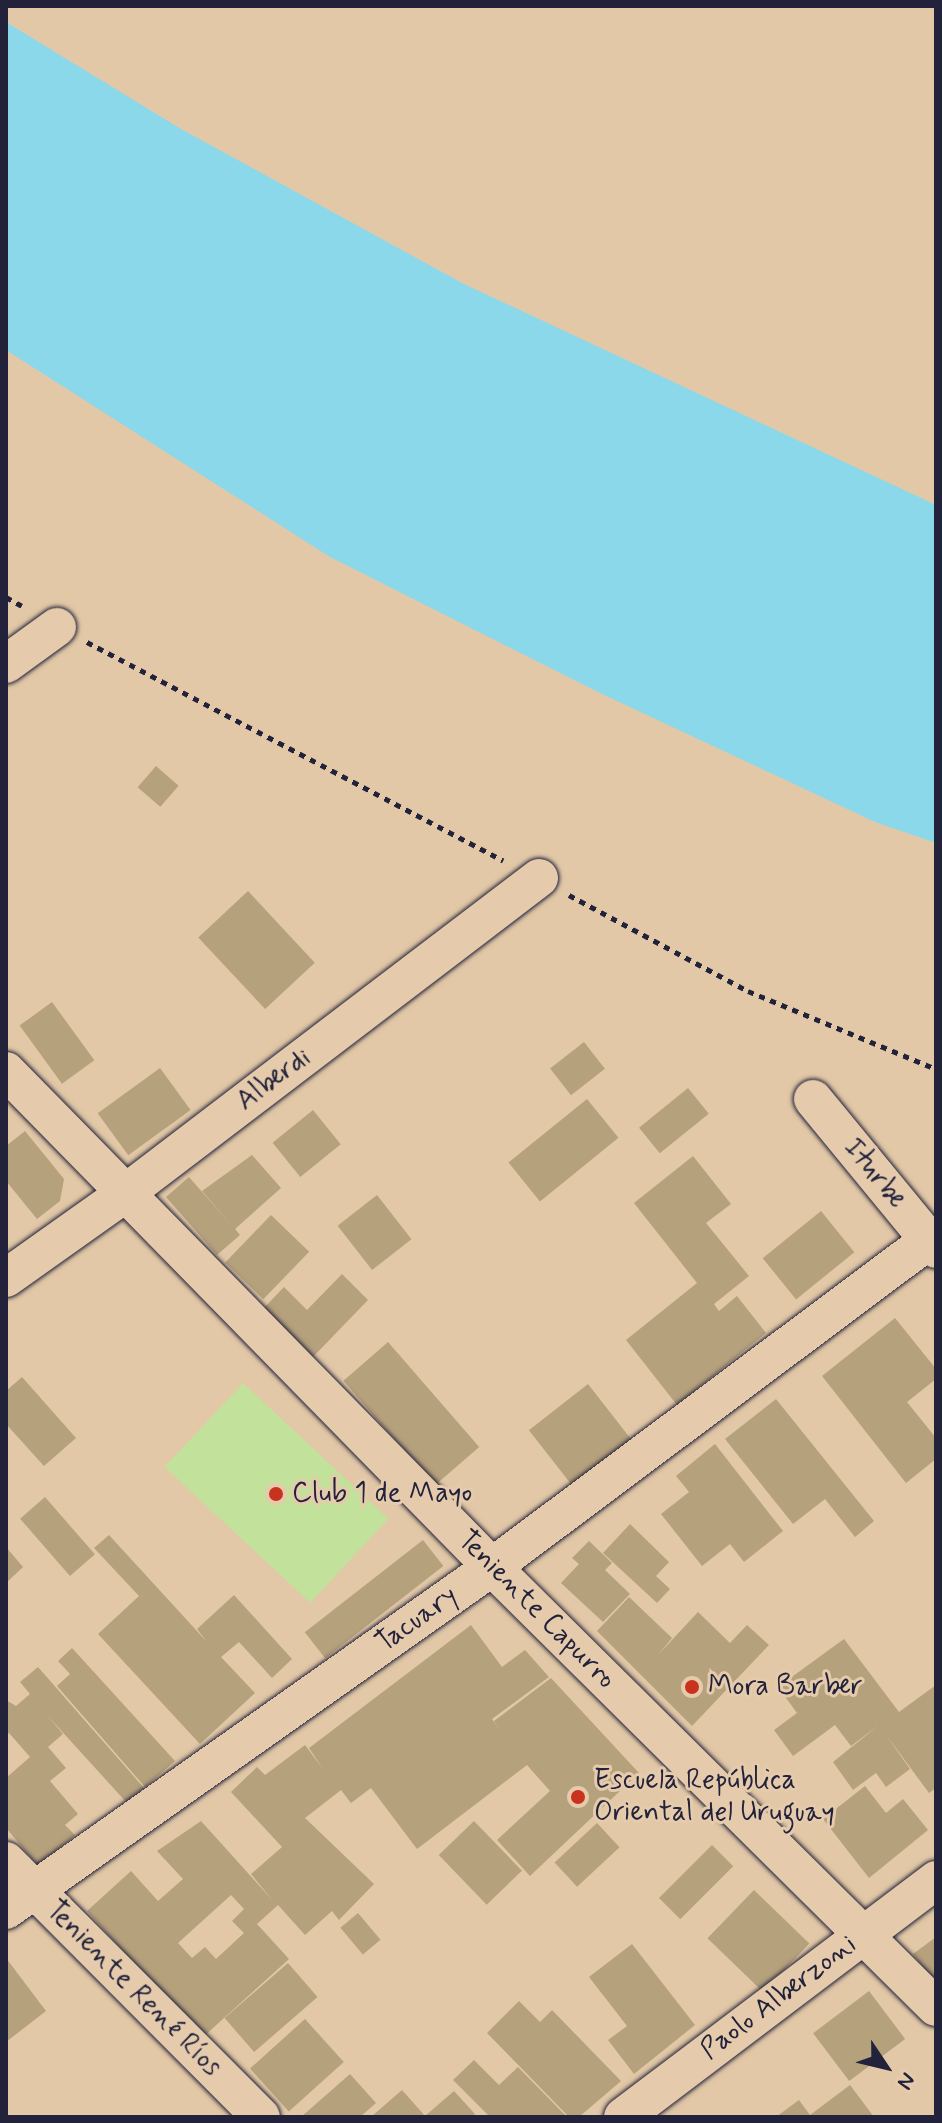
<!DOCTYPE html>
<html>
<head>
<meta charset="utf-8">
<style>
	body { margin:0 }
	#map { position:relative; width:942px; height:2123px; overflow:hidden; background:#e2c8a6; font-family:Mynerve,sans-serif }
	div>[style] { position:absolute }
	.green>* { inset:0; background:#c2e19a; transform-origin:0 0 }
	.water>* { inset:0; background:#8bd8eb }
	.building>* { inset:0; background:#b6a17d; transform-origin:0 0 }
	.path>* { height:5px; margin-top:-2.5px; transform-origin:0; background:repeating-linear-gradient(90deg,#22223b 0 6px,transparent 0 12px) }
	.roads { filter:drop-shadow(0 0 2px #22223b) drop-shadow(0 0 2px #22223b) }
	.minor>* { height:38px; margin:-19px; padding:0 19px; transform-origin:19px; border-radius:19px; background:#e5cbac }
	.dots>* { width:22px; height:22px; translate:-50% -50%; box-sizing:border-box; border:4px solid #e5cbac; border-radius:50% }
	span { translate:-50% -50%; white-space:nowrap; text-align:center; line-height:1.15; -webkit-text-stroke:6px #e5cbac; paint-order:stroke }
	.street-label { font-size:28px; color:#22223b }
	.poi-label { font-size:28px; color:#22223b }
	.left { translate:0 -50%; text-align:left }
	.frame { position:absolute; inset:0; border:8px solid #22223b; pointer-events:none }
	.north { position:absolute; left:846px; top:2027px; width:80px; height:80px; -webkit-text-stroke:6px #e5cbac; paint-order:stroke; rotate:125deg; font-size:22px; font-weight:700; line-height:32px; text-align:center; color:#22223b }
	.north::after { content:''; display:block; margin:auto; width:28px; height:36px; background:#22223b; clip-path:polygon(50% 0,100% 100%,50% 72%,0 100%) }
</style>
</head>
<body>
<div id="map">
	<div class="green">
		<i style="left:243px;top:1383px;width:199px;height:115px;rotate:43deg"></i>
	</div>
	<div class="water">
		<i style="clip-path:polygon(6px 22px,181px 129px,464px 284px,936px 505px,936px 843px,875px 822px,600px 693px,330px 557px,6px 350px)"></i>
	</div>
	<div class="building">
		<i style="left:156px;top:766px;width:30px;height:28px;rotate:41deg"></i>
		<i style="left:248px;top:891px;width:98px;height:68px;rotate:47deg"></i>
		<i style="left:52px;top:1002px;width:72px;height:40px;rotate:54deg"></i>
		<i style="left:584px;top:1042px;width:34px;height:43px;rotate:52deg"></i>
		<i style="left:160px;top:1068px;width:52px;height:77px;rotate:54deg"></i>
		<i style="left:688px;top:1088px;width:33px;height:63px;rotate:51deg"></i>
		<i style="left:587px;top:1099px;width:50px;height:101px;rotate:51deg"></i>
		<i style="left:313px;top:1110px;width:44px;height:52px;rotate:51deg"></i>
		<i style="clip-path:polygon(25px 1131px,64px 1179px,60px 1201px,37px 1219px,6px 1181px,6px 1146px)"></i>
		<i style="clip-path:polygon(252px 1155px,281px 1188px,235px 1229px,240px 1235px,217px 1255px,166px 1197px,189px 1177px,232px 1226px,202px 1191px)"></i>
		<i style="clip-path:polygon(693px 1156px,731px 1204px,706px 1223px,749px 1276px,714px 1304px,719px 1311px,737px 1296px,766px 1333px,677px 1405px,626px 1340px,697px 1283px,634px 1203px)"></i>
		<i style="left:377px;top:1195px;width:56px;height:50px;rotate:52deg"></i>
		<i style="left:821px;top:1211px;width:53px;height:75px;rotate:51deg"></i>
		<i style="left:271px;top:1215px;width:53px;height:66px;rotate:44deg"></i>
		<i style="clip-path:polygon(342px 1274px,368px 1300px,311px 1359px,262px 1310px,284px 1287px,307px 1310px)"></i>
		<i style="clip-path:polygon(895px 1318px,936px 1369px,936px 1379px,907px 1402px,936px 1438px,936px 1459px,906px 1483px,822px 1376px)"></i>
		<i style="left:388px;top:1342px;width:139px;height:59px;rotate:49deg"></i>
		<i style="clip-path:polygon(22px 1377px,76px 1438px,44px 1466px,6px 1424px,6px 1391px)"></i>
		<i style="left:588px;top:1384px;width:70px;height:75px;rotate:52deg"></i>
		<i style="clip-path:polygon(776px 1399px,874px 1521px,855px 1537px,825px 1499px,793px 1524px,725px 1439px)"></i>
		<i style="clip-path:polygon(715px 1444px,783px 1531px,744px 1562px,730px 1544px,702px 1566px,661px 1514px,689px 1492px,676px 1476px)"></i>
		<i style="left:45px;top:1497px;width:76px;height:33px;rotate:49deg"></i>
		<i style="clip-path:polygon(630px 1524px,669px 1562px,656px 1576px,670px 1589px,657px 1603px,603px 1553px)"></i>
		<i style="clip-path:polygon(109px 1535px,207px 1642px,197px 1629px,234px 1595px,292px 1659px,272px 1678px,239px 1642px,221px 1657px,255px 1693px,200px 1744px,98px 1634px,139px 1596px,94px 1548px)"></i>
		<i style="left:423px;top:1540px;width:33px;height:150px;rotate:52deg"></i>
		<i style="clip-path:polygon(589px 1541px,612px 1563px,605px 1570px,630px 1594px,603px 1622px,561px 1583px,579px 1564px,572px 1558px)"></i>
		<i style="clip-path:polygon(6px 1547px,23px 1567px,6px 1583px)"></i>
		<i style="clip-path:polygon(629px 1597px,672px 1638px,658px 1655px,698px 1612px,730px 1643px,747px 1625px,769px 1645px,692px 1726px,597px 1631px)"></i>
		<i style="clip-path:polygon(evenodd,471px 1625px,502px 1667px,525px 1650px,549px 1677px,492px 1719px,499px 1729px,494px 1721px,551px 1678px,639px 1773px,530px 1876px,497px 1840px,550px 1791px,527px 1765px,417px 1849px,371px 1788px,351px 1803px,341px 1790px,305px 1818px,374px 1884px,339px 1920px,332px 1911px,305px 1935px,278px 1905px,257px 1924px,289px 1959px,202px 2038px,87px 1911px,131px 1871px,158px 1901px,183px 1879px,157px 1851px,201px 1821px,274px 1902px,251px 1874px,282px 1847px,231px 1792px,257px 1767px,265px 1775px,305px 1745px,323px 1769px,309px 1748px,471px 1625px,231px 1895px,244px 1909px,232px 1921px,244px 1933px,216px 1959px,205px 1947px,192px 1958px,178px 1943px,231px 1895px)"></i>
		<i style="clip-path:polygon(844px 1639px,899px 1712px,936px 1685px,936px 1788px,929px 1793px,884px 1732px,910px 1769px,886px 1787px,876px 1773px,853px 1790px,833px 1762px,879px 1725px,851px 1746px,835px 1725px,793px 1756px,774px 1730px,797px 1713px,778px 1687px)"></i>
		<i style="clip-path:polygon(72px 1648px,175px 1761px,145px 1787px,57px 1686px,70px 1674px,58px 1661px)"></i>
		<i style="clip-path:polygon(38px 1667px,144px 1788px,127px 1803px,47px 1715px,63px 1734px,48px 1747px,66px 1768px,50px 1781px,78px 1814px,65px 1825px,75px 1835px,38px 1866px,6px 1828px,6px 1778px,30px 1757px,9px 1733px,6px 1735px,6px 1700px,16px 1706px,30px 1694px,20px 1682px)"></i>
		<i style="clip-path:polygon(865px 1786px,886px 1813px,903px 1799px,928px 1830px,869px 1878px,823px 1819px)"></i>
		<i style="left:474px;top:1821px;width:69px;height:49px;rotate:46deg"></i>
		<i style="left:597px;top:1823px;width:33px;height:58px;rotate:47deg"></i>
		<i style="left:712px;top:1845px;width:30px;height:75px;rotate:45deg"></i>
		<i style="left:754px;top:1890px;width:77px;height:67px;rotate:44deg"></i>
		<i style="left:358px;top:1913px;width:35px;height:23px;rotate:50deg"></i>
		<i style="clip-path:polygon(936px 1937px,936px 1984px,913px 1954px)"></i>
		<i style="clip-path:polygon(632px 1944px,695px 2025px,634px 2074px,608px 2040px,627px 2026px,589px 1977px)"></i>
		<i style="clip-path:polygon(6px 1958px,46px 2011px,6px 2042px)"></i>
		<i style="left:288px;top:1963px;width:45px;height:84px;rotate:49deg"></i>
		<i style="left:869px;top:1991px;width:60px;height:70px;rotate:53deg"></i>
		<i style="clip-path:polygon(519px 2001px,540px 2022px,552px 2010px,621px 2081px,579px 2117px,569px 2117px,487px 2033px)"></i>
		<i style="left:305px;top:2019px;width:58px;height:74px;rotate:48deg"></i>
		<i style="clip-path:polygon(474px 2060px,499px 2085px,518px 2067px,567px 2117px,490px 2117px,453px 2080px)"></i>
		<i style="clip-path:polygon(350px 2074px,376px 2103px,360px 2117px,301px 2117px)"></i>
		<i style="clip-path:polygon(850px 2085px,874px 2117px,776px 2117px,799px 2100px,810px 2115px)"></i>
		<i style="clip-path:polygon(402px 2090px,425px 2116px,454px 2091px,475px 2114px,471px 2117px,371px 2117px)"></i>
	</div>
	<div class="path">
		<i style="left:6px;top:597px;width:18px;rotate:29deg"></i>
		<i style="left:87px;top:642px;width:470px;rotate:27.7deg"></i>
		<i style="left:569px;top:895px;width:203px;rotate:28.2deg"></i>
		<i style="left:748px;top:991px;width:204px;rotate:22.5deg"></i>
	</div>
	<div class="roads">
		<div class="minor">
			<i style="left:6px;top:664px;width:63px;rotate:-36deg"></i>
			<i style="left:6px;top:1071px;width:694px;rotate:45.58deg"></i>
			<i style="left:492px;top:1567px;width:625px;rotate:44.74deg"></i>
			<i style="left:813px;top:1099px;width:194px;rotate:50.6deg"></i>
			<i style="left:6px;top:1278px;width:143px;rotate:-35.4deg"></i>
			<i style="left:123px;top:1195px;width:523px;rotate:-37.31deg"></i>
			<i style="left:6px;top:1861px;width:361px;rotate:45.1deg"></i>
			<i style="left:6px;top:1910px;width:595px;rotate:-35.21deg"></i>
			<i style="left:492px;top:1567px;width:554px;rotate:-36.79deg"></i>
			<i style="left:623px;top:2117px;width:393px;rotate:-37.1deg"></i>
		</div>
	</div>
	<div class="dots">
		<i style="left:276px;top:1494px;background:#c8321e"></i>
		<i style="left:692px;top:1687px;background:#c8321e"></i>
		<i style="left:578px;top:1797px;background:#c8321e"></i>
	</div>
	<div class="street-label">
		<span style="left:274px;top:1080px;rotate:-37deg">Alberdi</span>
		<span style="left:874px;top:1174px;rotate:51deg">Iturbe</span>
		<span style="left:536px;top:1610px;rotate:45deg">Teniente Capurro</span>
		<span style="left:417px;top:1620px;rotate:-35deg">Tacuary</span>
		<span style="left:133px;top:1989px;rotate:45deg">Teniente René Ríos</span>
		<span style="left:779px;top:1998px;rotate:-37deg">Paolo Alberzoni</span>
	</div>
	<div class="poi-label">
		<span class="left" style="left:292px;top:1494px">Club 1 de Mayo</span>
		<span class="left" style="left:708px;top:1687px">Mora Barber</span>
		<span class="left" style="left:594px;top:1797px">Escuela República<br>Oriental del Uruguay</span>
	</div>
	<div class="frame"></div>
	<div class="north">N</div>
</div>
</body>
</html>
